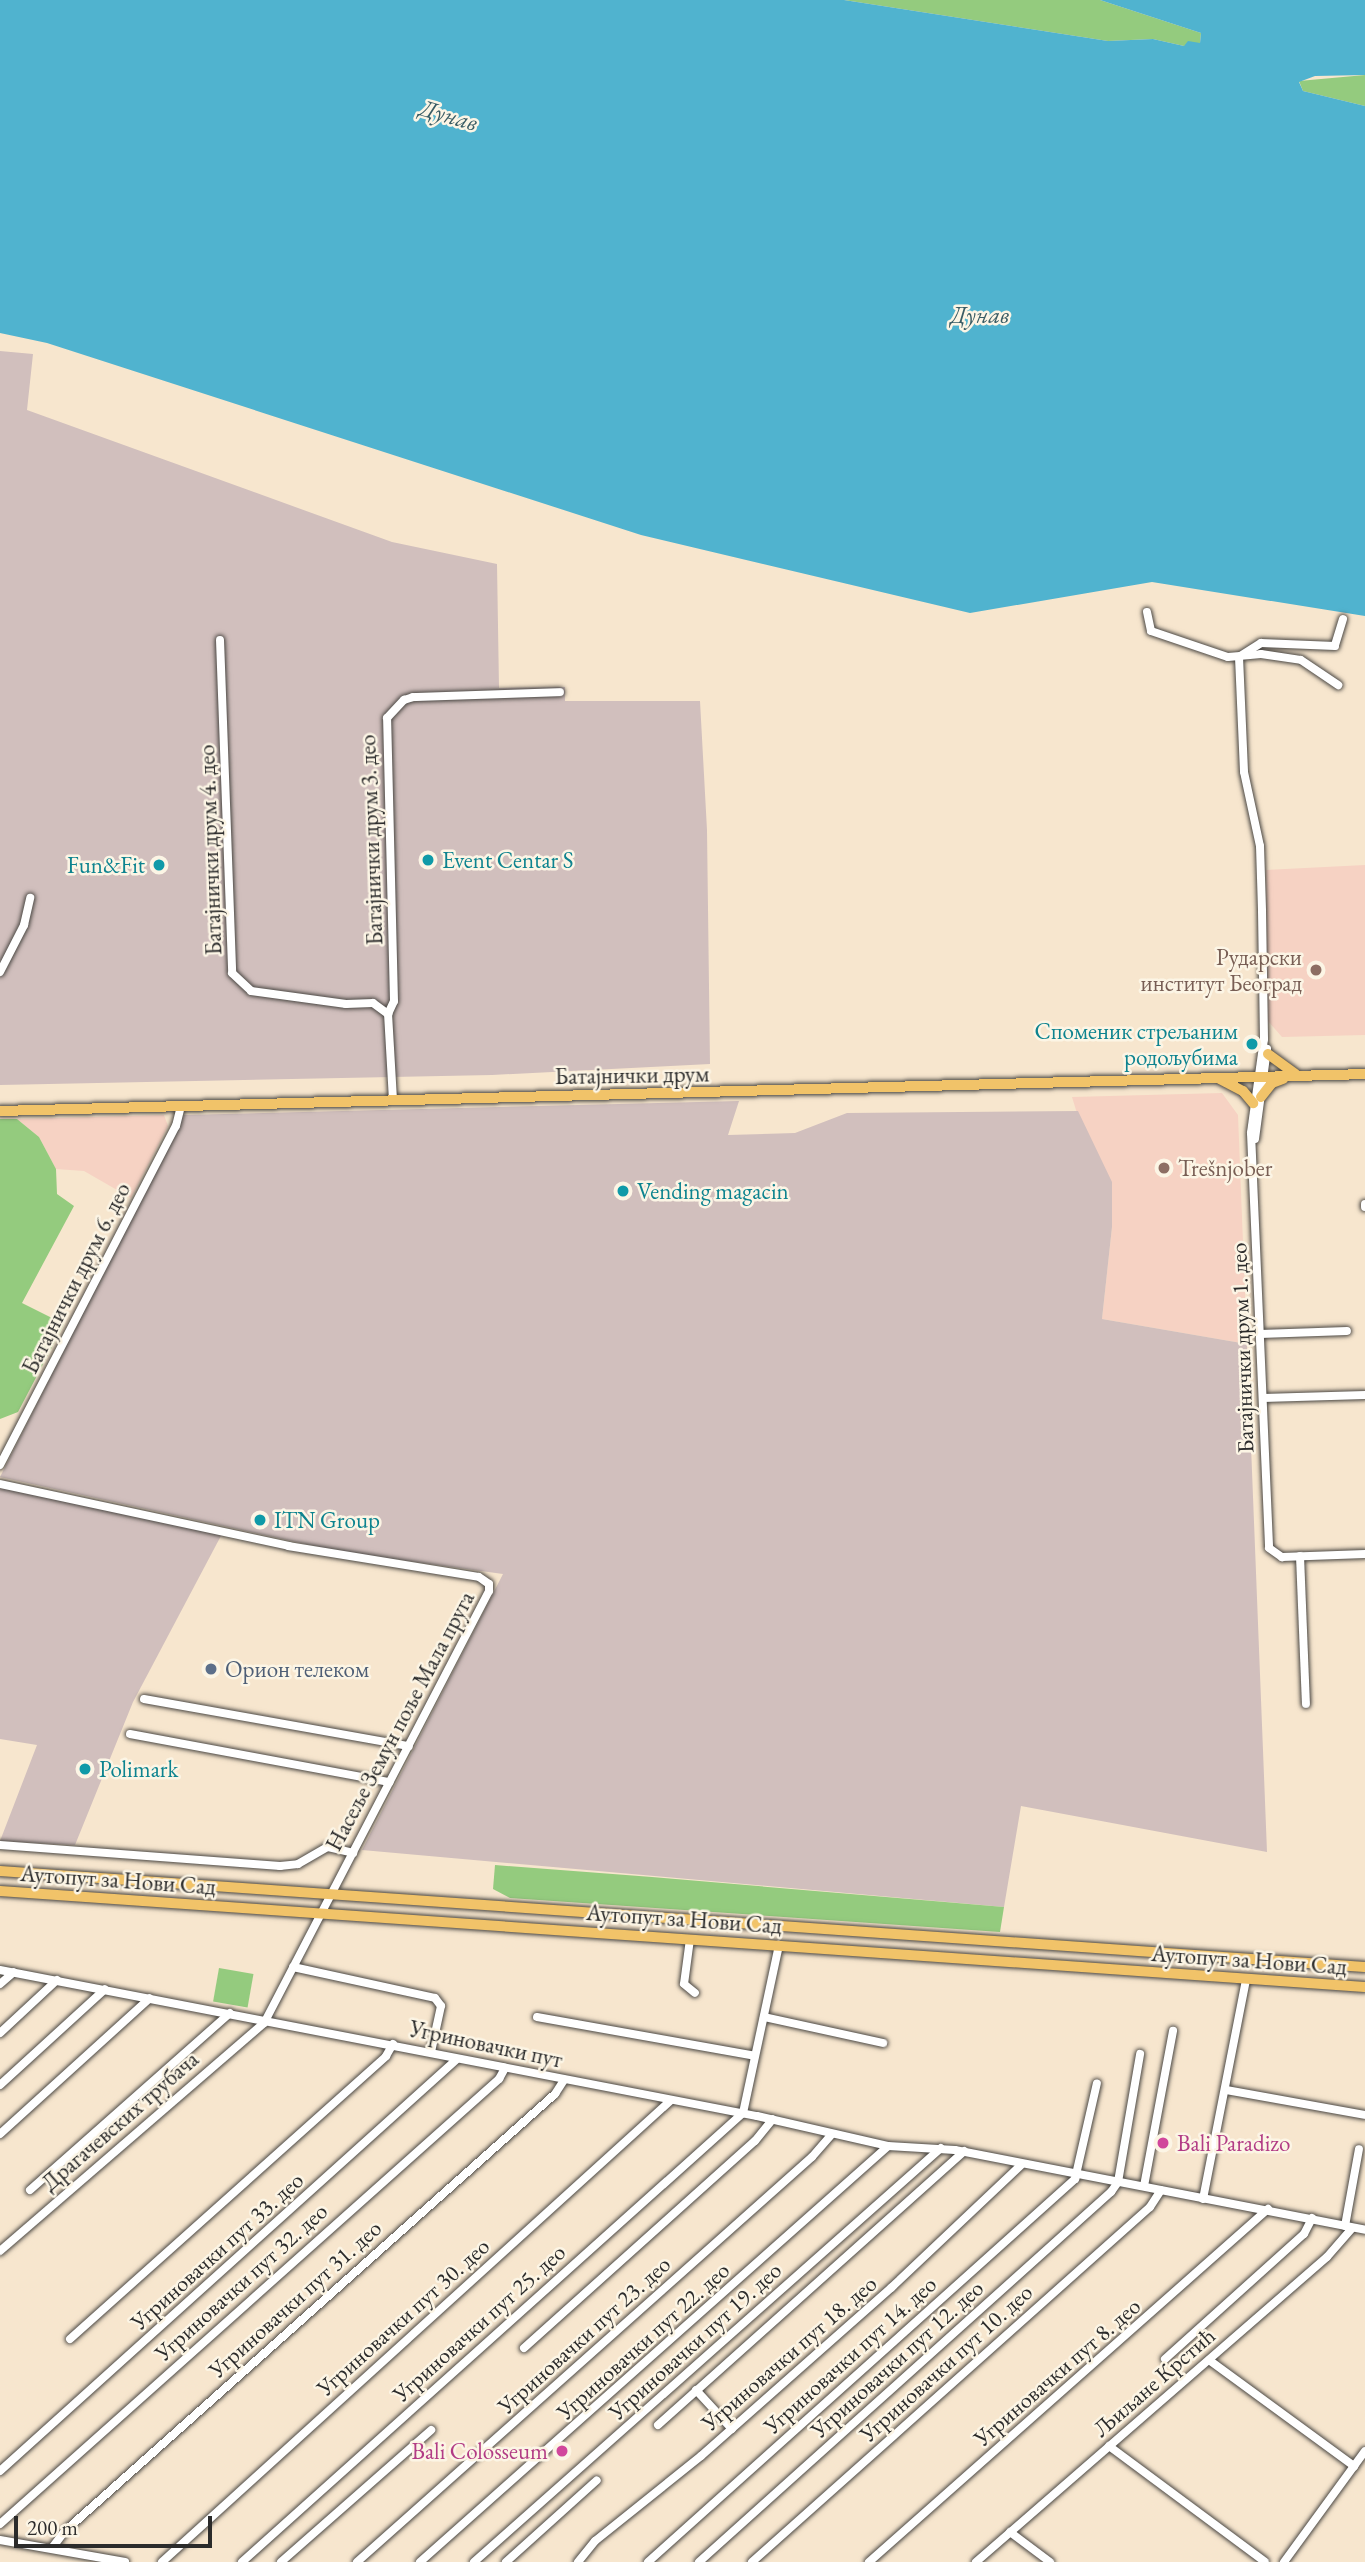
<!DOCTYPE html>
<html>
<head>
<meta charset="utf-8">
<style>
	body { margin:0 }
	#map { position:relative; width:1365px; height:2562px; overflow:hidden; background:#f7e6ce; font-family:"EB Garamond",serif }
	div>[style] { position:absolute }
	.built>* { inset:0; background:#f6d2c3 }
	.industrial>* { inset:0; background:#d1bfbd }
	.green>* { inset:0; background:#94cb7e; transform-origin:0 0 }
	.water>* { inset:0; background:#50b3cf }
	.roads { filter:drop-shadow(0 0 2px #4a4743) drop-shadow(0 0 2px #4a4743) }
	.minor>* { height:8px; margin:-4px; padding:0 4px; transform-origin:4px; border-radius:4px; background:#fff }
	.major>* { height:10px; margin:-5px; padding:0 5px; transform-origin:5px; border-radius:5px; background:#f1c369 }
	.dots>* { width:19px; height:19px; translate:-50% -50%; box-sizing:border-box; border:4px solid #fcf5e5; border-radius:50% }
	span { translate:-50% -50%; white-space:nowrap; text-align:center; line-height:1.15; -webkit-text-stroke:5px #fcf5e5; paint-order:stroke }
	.street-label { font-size:23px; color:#2b2b2b }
	.culture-label { font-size:23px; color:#0d838f }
	.left { translate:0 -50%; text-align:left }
	.right { translate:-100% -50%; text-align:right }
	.education-label { font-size:23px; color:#785e54 }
	.service-label { font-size:23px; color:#4e5e75 }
	.hotel-label { font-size:23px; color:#b23c85 }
	.water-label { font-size:24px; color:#385b64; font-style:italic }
	.scale { position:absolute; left:14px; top:2516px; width:198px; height:32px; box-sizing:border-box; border:4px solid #2b2b2b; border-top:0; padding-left:9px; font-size:21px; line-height:24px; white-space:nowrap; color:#2b2b2b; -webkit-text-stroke:5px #fcf5e5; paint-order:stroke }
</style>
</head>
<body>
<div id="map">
	<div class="built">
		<i style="clip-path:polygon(1365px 865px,1365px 1035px,1282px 1037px,1268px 1021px,1266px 870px)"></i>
		<i style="clip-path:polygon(1222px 1093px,1238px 1115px,1247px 1344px,1102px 1319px,1112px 1227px,1072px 1097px)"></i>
		<i style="clip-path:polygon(164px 1115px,168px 1126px,131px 1198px,84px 1171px,56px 1169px,39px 1137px,17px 1119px)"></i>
	</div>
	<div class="industrial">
		<i style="clip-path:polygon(0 351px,33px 354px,27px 410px,392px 542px,497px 564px,499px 688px,565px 687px,565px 701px,700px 701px,707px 830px,710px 1064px,492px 1075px,0 1085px)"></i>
		<i style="clip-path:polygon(739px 1101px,728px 1135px,795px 1133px,847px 1113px,1078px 1111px,1112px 1182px,1112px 1227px,1102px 1319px,1247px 1344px,1267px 1852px,1021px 1806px,1004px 1907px,362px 1850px,503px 1574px,342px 1552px,0 1477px,183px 1115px)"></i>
		<i style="clip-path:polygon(0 1488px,223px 1532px,133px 1702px,75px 1845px,0 1841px,37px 1745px,0 1739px)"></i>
	</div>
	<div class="green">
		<i style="clip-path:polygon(844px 0,1100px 0,1201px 33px,1200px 43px,1184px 46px,1153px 39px,1108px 41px)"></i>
		<i style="clip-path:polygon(1365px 75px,1365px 106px,1303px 91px,1299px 81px)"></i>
		<i style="clip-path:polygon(0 1119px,17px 1119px,39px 1137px,56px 1169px,57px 1194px,74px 1206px,22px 1303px,64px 1324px,18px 1412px,0 1419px)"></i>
		<i style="clip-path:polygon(495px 1865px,652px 1877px,1004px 1907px,1000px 1932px,510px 1898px,493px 1889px)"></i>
		<i style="left:219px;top:1968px;width:35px;height:34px;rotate:10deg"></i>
	</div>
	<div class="water">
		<i style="clip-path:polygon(0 0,844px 0,1108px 41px,1153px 39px,1184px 46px,1188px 41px,1200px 43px,1201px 33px,1100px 0,1365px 0,1365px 75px,1315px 76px,1299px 82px,1303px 91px,1365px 106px,1365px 616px,1152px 582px,970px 613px,641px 535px,47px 343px,0 333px)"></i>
	</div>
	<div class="roads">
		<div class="minor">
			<i style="left:1147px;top:612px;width:19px;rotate:78deg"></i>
			<i style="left:1151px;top:631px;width:81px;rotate:18.7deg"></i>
			<i style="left:1228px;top:657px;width:33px;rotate:-5deg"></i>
			<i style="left:1261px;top:654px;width:40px;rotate:8.5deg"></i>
			<i style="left:1301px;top:660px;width:45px;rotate:34deg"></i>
			<i style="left:1343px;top:619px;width:28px;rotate:107deg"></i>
			<i style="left:1335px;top:646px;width:74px;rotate:-177.7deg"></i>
			<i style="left:1261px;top:643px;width:26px;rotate:148deg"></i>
			<i style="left:1239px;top:657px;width:115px;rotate:87.5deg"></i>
			<i style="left:1244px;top:772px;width:76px;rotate:77.8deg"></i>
			<i style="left:1260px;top:846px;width:65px;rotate:88.2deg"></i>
			<i style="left:1262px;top:911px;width:128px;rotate:89.1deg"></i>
			<i style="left:1264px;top:1039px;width:95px;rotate:97.9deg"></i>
			<i style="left:1251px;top:1133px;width:415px;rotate:87.5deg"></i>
			<i style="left:1269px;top:1548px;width:16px;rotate:35deg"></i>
			<i style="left:1282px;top:1557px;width:83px;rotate:-2.1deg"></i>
			<i style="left:220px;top:640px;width:333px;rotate:87.9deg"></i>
			<i style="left:232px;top:973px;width:26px;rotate:43deg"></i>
			<i style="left:251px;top:991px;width:96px;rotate:7.8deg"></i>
			<i style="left:346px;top:1004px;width:27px;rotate:-2deg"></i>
			<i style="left:373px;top:1003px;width:19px;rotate:36deg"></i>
			<i style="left:0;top:972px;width:53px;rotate:-62.9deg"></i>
			<i style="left:24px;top:925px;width:28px;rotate:-77deg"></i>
			<i style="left:393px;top:1100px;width:86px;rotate:-93.3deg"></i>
			<i style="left:388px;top:1014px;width:14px;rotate:-65deg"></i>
			<i style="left:394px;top:1001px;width:283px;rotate:-91.4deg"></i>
			<i style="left:387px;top:718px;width:25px;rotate:-47deg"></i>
			<i style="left:404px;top:700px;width:9px;rotate:-18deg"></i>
			<i style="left:413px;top:697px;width:147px;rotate:-1.9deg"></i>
			<i style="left:1255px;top:1139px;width:91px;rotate:-82.4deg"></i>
			<i style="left:1365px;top:1204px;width:3px;rotate:90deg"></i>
			<i style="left:1260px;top:1334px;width:87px;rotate:-2deg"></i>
			<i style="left:1263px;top:1398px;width:102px;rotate:-1.7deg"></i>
			<i style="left:0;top:1465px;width:382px;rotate:-62.6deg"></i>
			<i style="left:176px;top:1126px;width:21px;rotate:-76deg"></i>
			<i style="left:0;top:1484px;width:295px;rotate:12.1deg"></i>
			<i style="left:288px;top:1546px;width:193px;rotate:9.2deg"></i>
			<i style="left:479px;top:1577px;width:12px;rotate:35deg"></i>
			<i style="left:489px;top:1584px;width:7px;rotate:90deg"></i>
			<i style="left:489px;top:1591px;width:487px;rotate:117.5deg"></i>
			<i style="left:264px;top:2023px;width:349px;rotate:139.2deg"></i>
			<i style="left:1300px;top:1556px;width:148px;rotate:87.7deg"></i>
			<i style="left:144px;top:1699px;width:269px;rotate:10.1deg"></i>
			<i style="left:130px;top:1734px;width:264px;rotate:10.5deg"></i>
			<i style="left:0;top:1845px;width:281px;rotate:4.3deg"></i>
			<i style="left:280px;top:1866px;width:18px;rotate:-6deg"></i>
			<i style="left:298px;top:1864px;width:34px;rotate:-30deg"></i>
			<i style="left:328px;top:1847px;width:26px;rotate:13deg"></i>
			<i style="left:690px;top:1939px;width:45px;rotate:97.6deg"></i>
			<i style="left:684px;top:1984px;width:14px;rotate:39deg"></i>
			<i style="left:293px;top:1967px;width:145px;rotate:12.3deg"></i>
			<i style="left:435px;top:1998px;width:10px;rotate:53deg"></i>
			<i style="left:441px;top:2006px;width:47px;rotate:102.3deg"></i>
			<i style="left:0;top:1970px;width:771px;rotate:10.92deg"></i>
			<i style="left:757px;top:2116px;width:134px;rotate:12.9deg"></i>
			<i style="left:888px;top:2146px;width:67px;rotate:3.4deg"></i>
			<i style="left:955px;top:2150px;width:418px;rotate:11deg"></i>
			<i style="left:0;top:1984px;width:18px;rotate:-41deg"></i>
			<i style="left:537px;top:2017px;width:221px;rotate:10.1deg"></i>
			<i style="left:764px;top:2017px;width:122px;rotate:12.3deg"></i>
			<i style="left:0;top:2033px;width:78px;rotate:-42.9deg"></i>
			<i style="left:0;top:2085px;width:142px;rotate:-42.4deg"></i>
			<i style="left:1226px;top:2090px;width:141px;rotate:10.2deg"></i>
			<i style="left:743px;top:2113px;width:172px;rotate:-77.9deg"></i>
			<i style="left:0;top:2134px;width:202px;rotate:-42.2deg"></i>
			<i style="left:1144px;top:2186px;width:158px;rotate:-79.4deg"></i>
			<i style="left:30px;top:2190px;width:267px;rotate:-41.5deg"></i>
			<i style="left:1203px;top:2199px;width:224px;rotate:-78.9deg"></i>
			<i style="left:1345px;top:2226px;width:78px;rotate:-79.7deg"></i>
			<i style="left:70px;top:2339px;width:424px;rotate:-41.8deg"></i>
			<i style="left:386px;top:2056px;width:14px;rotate:-60deg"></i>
			<i style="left:524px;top:2348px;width:310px;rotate:-41.9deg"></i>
			<i style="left:755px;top:2141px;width:28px;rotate:-51deg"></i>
			<i style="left:1165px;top:2359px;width:187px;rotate:-42deg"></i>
			<i style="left:1304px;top:2234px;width:18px;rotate:-63deg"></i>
			<i style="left:1209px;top:2360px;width:180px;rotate:36.2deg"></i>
			<i style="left:696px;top:2390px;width:53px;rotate:47.3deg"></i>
			<i style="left:658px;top:2425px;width:411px;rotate:-41.8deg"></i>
			<i style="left:1109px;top:2446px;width:194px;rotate:36.6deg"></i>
			<i style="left:0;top:2471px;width:615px;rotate:-42.04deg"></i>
			<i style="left:0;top:2524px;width:669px;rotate:-41.73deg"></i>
			<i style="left:499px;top:2079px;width:13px;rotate:-61deg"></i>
			<i style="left:1010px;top:2532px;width:50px;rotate:36.9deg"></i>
			<i style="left:0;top:2540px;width:127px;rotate:10deg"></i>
			<i style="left:52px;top:2548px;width:21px;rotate:-53deg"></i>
			<i style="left:65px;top:2531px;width:657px;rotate:-41.73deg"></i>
			<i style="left:555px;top:2094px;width:17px;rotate:-57deg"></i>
			<i style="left:162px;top:2562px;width:686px;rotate:-42.22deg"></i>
			<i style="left:242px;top:2562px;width:673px;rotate:-41.87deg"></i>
			<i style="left:281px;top:2562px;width:200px;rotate:-41.3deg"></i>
			<i style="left:357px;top:2562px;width:609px;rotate:-41.67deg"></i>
			<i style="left:812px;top:2157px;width:30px;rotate:-49deg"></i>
			<i style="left:420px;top:2562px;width:626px;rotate:-41.63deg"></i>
			<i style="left:474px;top:2562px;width:624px;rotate:-41.56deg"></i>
			<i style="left:506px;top:2562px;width:122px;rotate:-42deg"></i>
			<i style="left:578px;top:2562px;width:27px;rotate:-51deg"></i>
			<i style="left:595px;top:2541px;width:136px;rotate:-38.7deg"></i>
			<i style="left:701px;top:2456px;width:254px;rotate:-41.5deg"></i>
			<i style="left:891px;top:2288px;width:179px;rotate:-43.4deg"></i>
			<i style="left:648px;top:2562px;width:574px;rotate:-41.89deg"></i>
			<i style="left:1075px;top:2179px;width:98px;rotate:-77.1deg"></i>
			<i style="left:699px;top:2562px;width:554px;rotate:-41.93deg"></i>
			<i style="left:1111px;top:2192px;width:12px;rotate:-55deg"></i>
			<i style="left:1118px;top:2182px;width:130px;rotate:-80.2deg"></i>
			<i style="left:752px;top:2562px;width:533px;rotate:-41.73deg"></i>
			<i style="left:1150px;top:2207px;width:20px;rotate:-57deg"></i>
			<i style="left:869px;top:2562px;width:533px;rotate:-41.5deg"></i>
			<i style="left:976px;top:2562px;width:465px;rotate:-41deg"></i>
			<i style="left:1327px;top:2257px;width:38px;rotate:-49deg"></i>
			<i style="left:1284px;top:2562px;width:137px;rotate:-53.9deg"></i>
		</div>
		<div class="major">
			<i style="left:1268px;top:1054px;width:34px;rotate:36deg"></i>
			<i style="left:1220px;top:1079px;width:26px;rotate:28deg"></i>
			<i style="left:1243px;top:1091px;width:16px;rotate:50deg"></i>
			<i style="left:1261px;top:1097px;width:18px;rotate:-52deg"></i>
			<i style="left:1272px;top:1083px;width:12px;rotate:-20deg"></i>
			<i style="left:0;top:1111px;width:1366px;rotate:-1.55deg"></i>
			<i style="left:0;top:1871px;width:1368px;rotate:4.02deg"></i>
			<i style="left:0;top:1891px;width:1368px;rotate:4.02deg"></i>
		</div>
	</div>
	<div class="dots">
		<i style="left:428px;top:860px;background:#0f9aa8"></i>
		<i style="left:159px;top:865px;background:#0f9aa8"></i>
		<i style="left:1316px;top:970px;background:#8d6e63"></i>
		<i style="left:1252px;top:1044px;background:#0f9aa8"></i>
		<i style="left:1164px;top:1168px;background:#8d6e63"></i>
		<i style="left:623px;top:1191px;background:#0f9aa8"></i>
		<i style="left:260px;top:1520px;background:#0f9aa8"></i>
		<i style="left:211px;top:1669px;background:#5c6f8a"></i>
		<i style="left:85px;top:1769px;background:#0f9aa8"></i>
		<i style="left:1163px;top:2143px;background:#d1479c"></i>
		<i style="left:562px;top:2451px;background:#d1479c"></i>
	</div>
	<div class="street-label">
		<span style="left:371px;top:840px;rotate:-92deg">Батајнички друм 3. део</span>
		<span style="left:210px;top:850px;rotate:-92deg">Батајнички друм 4. део</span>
		<span style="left:632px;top:1075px;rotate:-1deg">Батајнички друм</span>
		<span style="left:76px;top:1278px;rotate:-63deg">Батајнички друм 6. део</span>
		<span style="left:1242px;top:1348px;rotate:-92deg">Батајнички друм 1. део</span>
		<span style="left:400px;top:1721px;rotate:-62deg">Насеље Земун поље Мала пруга</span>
		<span style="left:118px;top:1880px;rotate:4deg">Аутопут за Нови Сад</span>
		<span style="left:684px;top:1919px;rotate:4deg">Аутопут за Нови Сад</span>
		<span style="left:1249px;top:1960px;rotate:4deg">Аутопут за Нови Сад</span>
		<span style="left:486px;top:2044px;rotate:12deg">Угриновачки пут</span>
		<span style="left:120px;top:2121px;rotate:-41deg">Драгачевских трубача</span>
		<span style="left:217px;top:2251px;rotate:-42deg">Угриновачки пут 33. део</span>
		<span style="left:241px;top:2282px;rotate:-42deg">Угриновачки пут 32. део</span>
		<span style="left:295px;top:2299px;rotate:-42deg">Угриновачки пут 31. део</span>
		<span style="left:403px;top:2317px;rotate:-42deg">Угриновачки пут 30. део</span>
		<span style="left:479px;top:2323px;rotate:-42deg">Угриновачки пут 25. део</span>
		<span style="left:584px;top:2335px;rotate:-42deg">Угриновачки пут 23. део</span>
		<span style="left:643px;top:2341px;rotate:-42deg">Угриновачки пут 22. део</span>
		<span style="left:695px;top:2341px;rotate:-42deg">Угриновачки пут 19. део</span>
		<span style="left:789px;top:2353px;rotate:-41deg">Угриновачки пут 18. део</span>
		<span style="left:850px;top:2355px;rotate:-42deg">Угриновачки пут 14. део</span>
		<span style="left:897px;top:2359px;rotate:-42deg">Угриновачки пут 12. део</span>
		<span style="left:946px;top:2363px;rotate:-42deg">Угриновачки пут 10. део</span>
		<span style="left:1057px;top:2372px;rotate:-41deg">Угриновачки пут 8. део</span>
		<span style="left:1154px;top:2382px;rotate:-41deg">Љиљане Крстић</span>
	</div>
	<div class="culture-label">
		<span class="left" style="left:442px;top:860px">Event Centar S</span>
		<span class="right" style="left:145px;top:865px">Fun&amp;Fit</span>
		<span class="right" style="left:1238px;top:1044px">Споменик стрељаним<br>родољубима</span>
		<span class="left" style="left:637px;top:1191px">Vending magacin</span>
		<span class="left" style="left:274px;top:1520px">ITN Group</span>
		<span class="left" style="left:99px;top:1769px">Polimark</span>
	</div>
	<div class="education-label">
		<span class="right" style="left:1302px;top:970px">Рударски<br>институт Београд</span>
		<span class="left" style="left:1178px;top:1168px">Trešnjober</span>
	</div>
	<div class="service-label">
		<span class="left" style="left:225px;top:1669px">Орион телеком</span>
	</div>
	<div class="hotel-label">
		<span class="left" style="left:1177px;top:2143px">Bali Paradizo</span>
		<span class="right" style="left:548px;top:2451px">Bali Colosseum</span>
	</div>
	<div class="water-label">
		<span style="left:449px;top:115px;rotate:16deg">Дунав</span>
		<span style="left:980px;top:315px">Дунав</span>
	</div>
	<div class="scale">200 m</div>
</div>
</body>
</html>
